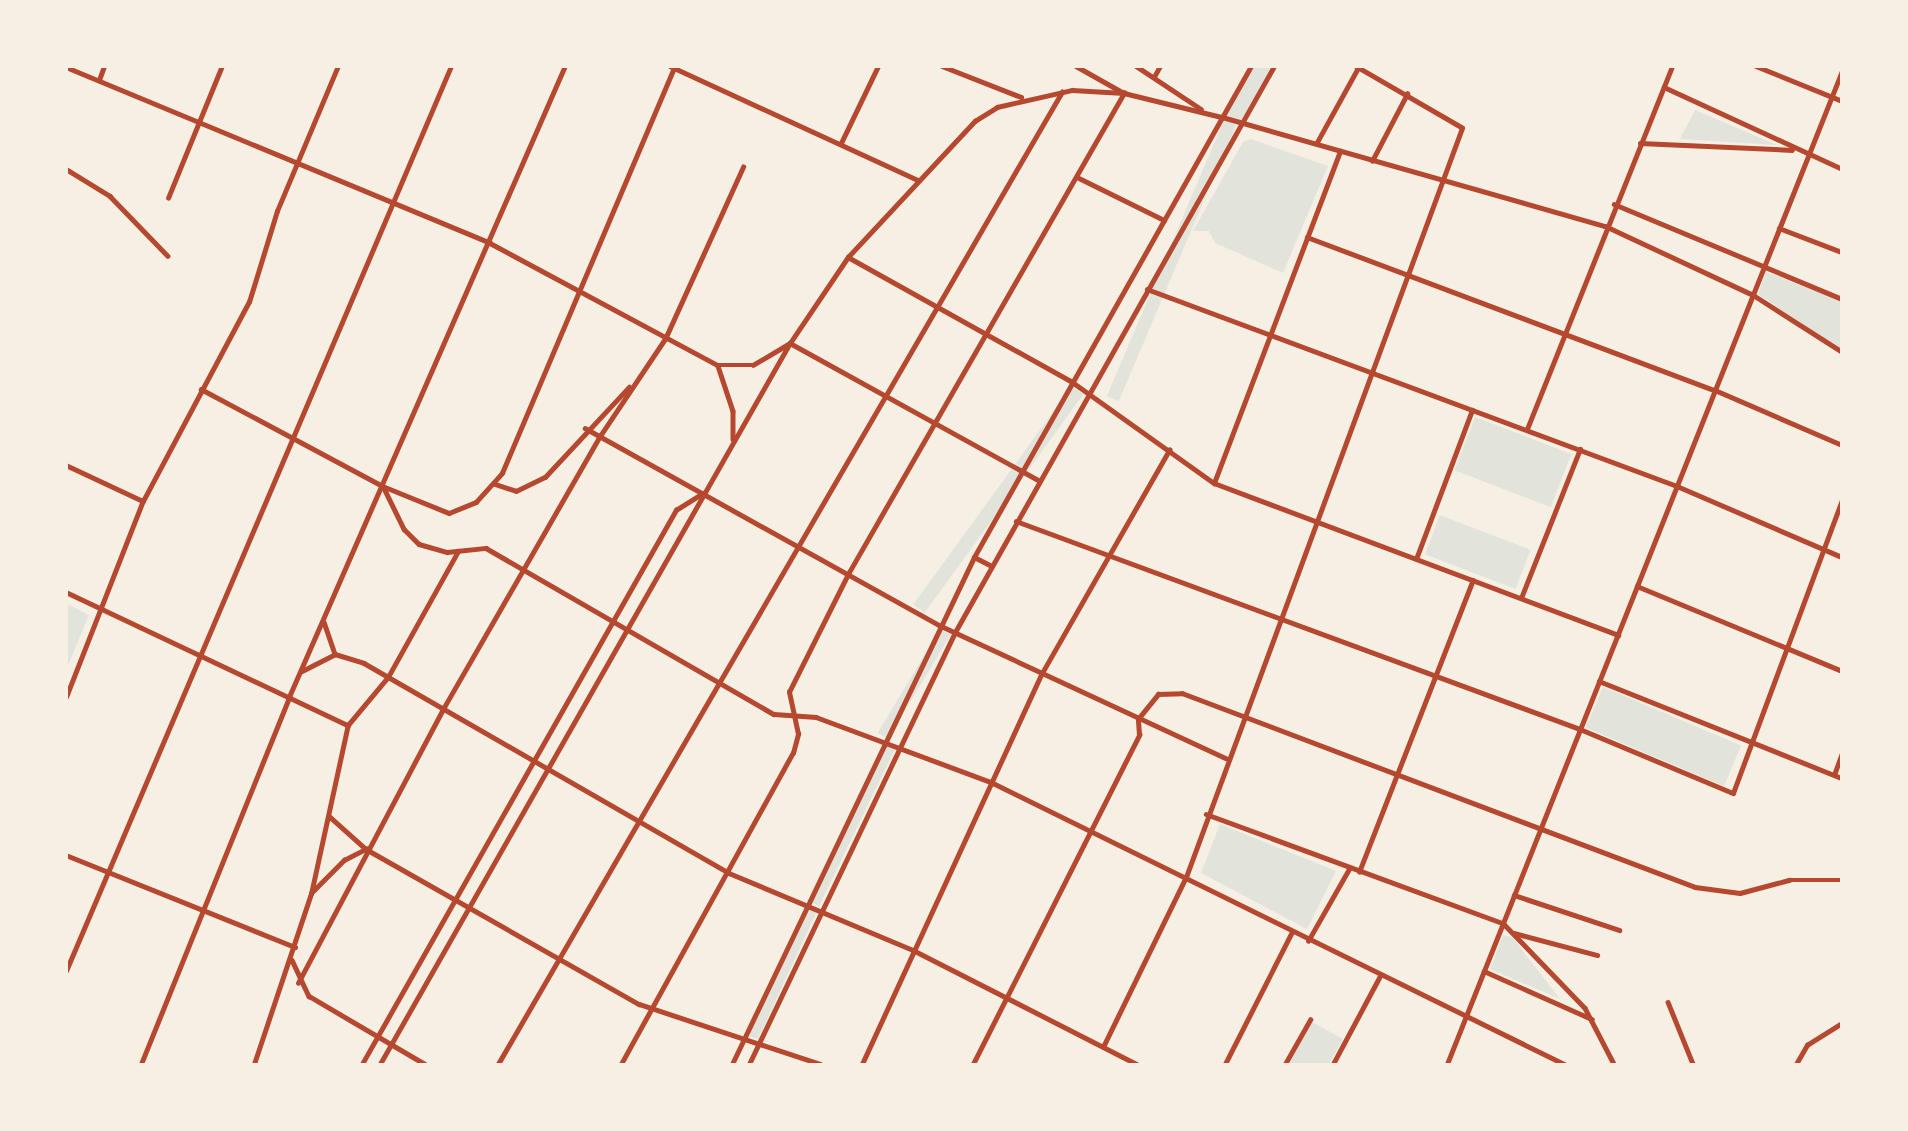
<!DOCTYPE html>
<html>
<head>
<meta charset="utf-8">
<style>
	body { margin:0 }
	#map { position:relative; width:1908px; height:1131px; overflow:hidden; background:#f6efe4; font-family:"Golos Text",sans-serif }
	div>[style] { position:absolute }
	.green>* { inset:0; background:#e2e4dc; transform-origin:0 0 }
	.minor>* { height:4.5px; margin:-2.25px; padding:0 2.25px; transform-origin:2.25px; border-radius:2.25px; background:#b5482f }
	.tertiary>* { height:5px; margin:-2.5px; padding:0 2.5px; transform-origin:2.5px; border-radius:2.5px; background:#b5482f }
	span { translate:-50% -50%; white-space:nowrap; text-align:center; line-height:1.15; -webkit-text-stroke:7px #f6efe4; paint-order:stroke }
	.frame { position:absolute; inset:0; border:68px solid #f6efe4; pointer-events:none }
</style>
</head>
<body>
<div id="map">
	<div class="green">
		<i style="clip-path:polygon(1254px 67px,1272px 67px,1241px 120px,1226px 115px)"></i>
		<i style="clip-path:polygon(1695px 110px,1777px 145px,1680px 139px)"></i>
		<i style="left:1224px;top:120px;width:13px;height:300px;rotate:23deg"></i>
		<i style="clip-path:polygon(1251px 139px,1328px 166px,1283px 273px,1215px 243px,1209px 231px,1193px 231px,1243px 142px)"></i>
		<i style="clip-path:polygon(1766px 272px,1841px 301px,1841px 350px,1758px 294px)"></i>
		<i style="left:1072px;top:386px;width:14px;height:270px;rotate:36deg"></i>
		<i style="left:1475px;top:417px;width:103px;height:57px;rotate:21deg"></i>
		<i style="left:1440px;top:515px;width:97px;height:42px;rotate:21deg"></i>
		<i style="clip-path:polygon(67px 604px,89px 615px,67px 668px)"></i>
		<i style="left:940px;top:629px;width:12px;height:121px;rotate:31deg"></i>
		<i style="left:1603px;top:687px;width:150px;height:44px;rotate:23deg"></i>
		<i style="clip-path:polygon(886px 744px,895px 749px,819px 906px,812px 903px)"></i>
		<i style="clip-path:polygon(1220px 824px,1336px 871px,1307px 929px,1201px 873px)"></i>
		<i style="clip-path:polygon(810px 909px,816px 913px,758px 1039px,749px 1036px)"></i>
		<i style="clip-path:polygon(1503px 935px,1512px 937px,1560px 999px,1490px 969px)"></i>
		<i style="clip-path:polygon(1312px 1022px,1343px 1039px,1329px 1064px,1288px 1064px)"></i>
	</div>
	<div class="minor">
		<i style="left:670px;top:66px;width:273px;rotate:24.7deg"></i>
		<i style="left:942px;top:66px;width:85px;rotate:21.4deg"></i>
		<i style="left:1076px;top:66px;width:55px;rotate:29.4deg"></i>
		<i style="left:1124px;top:93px;width:101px;rotate:13.8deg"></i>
		<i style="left:1136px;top:66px;width:78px;rotate:33.5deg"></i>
		<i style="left:1756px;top:66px;width:93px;rotate:22.1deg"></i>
		<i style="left:66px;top:67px;width:459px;rotate:22.5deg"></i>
		<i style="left:490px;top:243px;width:259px;rotate:28.2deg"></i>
		<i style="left:718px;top:365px;width:35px"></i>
		<i style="left:753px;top:365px;width:43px;rotate:-30.7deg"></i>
		<i style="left:790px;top:343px;width:283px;rotate:28.9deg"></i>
		<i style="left:1155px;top:75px;width:10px;rotate:-61deg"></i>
		<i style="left:99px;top:80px;width:15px;rotate:-70deg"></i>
		<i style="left:1664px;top:87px;width:196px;rotate:24.7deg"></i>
		<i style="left:841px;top:143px;width:85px;rotate:-64.3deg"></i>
		<i style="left:1640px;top:143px;width:152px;rotate:2.6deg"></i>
		<i style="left:1316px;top:144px;width:87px;rotate:-61.1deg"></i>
		<i style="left:1372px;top:161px;width:76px;rotate:-62.4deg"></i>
		<i style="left:66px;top:169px;width:52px;rotate:31.5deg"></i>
		<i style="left:110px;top:196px;width:83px;rotate:46deg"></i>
		<i style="left:1079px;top:178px;width:95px;rotate:26.3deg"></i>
		<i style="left:168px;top:198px;width:143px;rotate:-67.8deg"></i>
		<i style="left:1614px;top:204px;width:247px;rotate:22.6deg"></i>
		<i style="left:1779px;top:228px;width:67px;rotate:20.9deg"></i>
		<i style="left:1307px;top:237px;width:436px;rotate:20.6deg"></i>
		<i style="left:1715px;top:390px;width:138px;rotate:23.4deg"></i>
		<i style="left:848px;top:257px;width:255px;rotate:29.1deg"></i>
		<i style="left:1071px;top:381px;width:176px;rotate:35.5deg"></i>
		<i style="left:1214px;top:483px;width:432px;rotate:20.6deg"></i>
		<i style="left:1147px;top:289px;width:565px;rotate:20.39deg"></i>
		<i style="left:1677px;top:486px;width:180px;rotate:23.3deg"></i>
		<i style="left:718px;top:366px;width:47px;rotate:71.6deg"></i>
		<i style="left:733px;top:411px;width:28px;rotate:90deg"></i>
		<i style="left:201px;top:389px;width:206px;rotate:28.1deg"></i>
		<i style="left:383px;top:486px;width:48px;rotate:64deg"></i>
		<i style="left:404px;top:529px;width:21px;rotate:45deg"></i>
		<i style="left:419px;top:544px;width:29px;rotate:16deg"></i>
		<i style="left:447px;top:552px;width:39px;rotate:-6deg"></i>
		<i style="left:486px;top:548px;width:332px;rotate:30deg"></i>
		<i style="left:774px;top:714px;width:42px;rotate:4.1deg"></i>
		<i style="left:816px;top:717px;width:187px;rotate:20.4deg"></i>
		<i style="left:991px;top:782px;width:639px;rotate:26.2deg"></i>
		<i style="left:585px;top:428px;width:405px;rotate:29.1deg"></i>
		<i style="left:939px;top:625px;width:316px;rotate:24.9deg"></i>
		<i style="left:1527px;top:429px;width:391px;rotate:-68.2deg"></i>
		<i style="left:66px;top:465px;width:85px;rotate:25.1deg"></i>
		<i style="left:1214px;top:483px;width:355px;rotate:-69.2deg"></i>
		<i style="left:495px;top:484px;width:22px;rotate:18deg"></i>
		<i style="left:516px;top:491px;width:32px;rotate:-26deg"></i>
		<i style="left:545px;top:477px;width:123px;rotate:-47deg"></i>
		<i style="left:385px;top:487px;width:69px;rotate:22.1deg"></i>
		<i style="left:449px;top:513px;width:29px;rotate:-22deg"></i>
		<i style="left:476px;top:502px;width:39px;rotate:-48deg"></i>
		<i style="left:502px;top:473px;width:442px;rotate:-67deg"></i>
		<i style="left:1016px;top:521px;width:601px;rotate:20.24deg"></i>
		<i style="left:1580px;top:729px;width:166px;rotate:22.7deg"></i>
		<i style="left:1733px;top:793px;width:313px;rotate:-69.6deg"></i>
		<i style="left:1416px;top:559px;width:159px;rotate:-69.4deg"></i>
		<i style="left:1637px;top:586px;width:222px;rotate:22.5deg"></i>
		<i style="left:66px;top:592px;width:312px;rotate:25.3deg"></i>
		<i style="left:1521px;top:598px;width:160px;rotate:-68.4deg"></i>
		<i style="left:324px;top:622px;width:34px;rotate:71deg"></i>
		<i style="left:302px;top:671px;width:37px;rotate:-27deg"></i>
		<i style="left:335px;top:654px;width:30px;rotate:17deg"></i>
		<i style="left:364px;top:663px;width:421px;rotate:29.9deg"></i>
		<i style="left:729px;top:873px;width:199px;rotate:22.7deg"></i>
		<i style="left:913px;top:950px;width:251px;rotate:27deg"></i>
		<i style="left:1599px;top:681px;width:262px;rotate:21.8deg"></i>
		<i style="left:66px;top:697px;width:211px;rotate:-68.6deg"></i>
		<i style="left:143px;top:501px;width:225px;rotate:-62deg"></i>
		<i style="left:249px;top:302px;width:95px;rotate:-72.9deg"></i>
		<i style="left:277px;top:211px;width:157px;rotate:-67.2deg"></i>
		<i style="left:1138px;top:719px;width:32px;rotate:-51deg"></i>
		<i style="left:1158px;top:694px;width:24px;rotate:-2deg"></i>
		<i style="left:1182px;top:693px;width:548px;rotate:20.71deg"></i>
		<i style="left:1695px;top:887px;width:45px;rotate:7.6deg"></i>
		<i style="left:1740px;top:893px;width:51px;rotate:-14.9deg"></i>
		<i style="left:1789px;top:880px;width:53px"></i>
		<i style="left:1834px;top:775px;width:23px;rotate:-70deg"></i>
		<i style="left:1206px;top:814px;width:316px;rotate:20.2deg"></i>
		<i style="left:1503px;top:923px;width:118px;rotate:46deg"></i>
		<i style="left:1585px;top:1008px;width:63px;rotate:62.6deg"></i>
		<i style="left:329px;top:816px;width:50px;rotate:41.7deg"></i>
		<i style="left:366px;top:849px;width:314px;rotate:29.6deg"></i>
		<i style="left:639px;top:1004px;width:191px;rotate:18.3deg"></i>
		<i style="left:66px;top:855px;width:247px;rotate:21.9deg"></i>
		<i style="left:1359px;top:872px;width:313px;rotate:-68.7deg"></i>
		<i style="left:311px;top:893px;width:47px;rotate:-45deg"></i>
		<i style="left:344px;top:860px;width:25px;rotate:-27deg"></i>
		<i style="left:1514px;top:895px;width:111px;rotate:18.4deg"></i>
		<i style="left:1514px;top:933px;width:86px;rotate:14.8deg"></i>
		<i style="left:1308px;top:941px;width:83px;rotate:-60.3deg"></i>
		<i style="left:292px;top:960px;width:40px;rotate:65deg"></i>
		<i style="left:309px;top:996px;width:134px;rotate:30.4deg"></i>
		<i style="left:66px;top:971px;width:983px;rotate:-66.95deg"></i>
		<i style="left:1484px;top:971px;width:118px;rotate:24deg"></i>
		<i style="left:298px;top:983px;width:310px;rotate:-62.1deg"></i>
		<i style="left:443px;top:709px;width:315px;rotate:-60.1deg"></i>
		<i style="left:600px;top:436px;width:117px;rotate:-56.2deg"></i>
		<i style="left:665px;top:339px;width:189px;rotate:-65.6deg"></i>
		<i style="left:1668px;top:1002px;width:67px;rotate:68deg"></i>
		<i style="left:1103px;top:1047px;width:189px;rotate:-64deg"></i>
		<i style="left:1186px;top:877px;width:798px;rotate:-69.77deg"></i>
		<i style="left:1462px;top:128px;width:124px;rotate:-149.9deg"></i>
		<i style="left:141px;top:1064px;width:396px;rotate:-68deg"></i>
		<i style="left:289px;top:697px;width:689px;rotate:-66.38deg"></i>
		<i style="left:254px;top:1064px;width:179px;rotate:-71.5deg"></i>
		<i style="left:311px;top:894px;width:173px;rotate:-77.7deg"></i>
		<i style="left:348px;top:725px;width:62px;rotate:-50.2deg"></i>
		<i style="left:388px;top:677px;width:144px;rotate:-60.9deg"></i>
		<i style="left:362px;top:1064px;width:637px;rotate:-60.46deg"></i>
		<i style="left:676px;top:510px;width:32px;rotate:-32deg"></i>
		<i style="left:380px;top:1064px;width:829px;rotate:-60.38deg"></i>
		<i style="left:790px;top:343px;width:104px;rotate:-56deg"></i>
		<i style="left:848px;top:257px;width:186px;rotate:-47deg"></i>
		<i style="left:975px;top:121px;width:26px;rotate:-32deg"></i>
		<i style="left:997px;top:107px;width:77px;rotate:-12.8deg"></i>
		<i style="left:1072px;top:90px;width:52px;rotate:3.3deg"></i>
		<i style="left:498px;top:1064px;width:1124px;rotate:-59.88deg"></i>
		<i style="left:621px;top:1064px;width:355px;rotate:-61.1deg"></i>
		<i style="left:793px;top:753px;width:20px;rotate:-75deg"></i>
		<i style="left:798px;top:734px;width:43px;rotate:-102.1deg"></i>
		<i style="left:789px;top:692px;width:132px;rotate:-63.4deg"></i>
		<i style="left:848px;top:574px;width:555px;rotate:-60.15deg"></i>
		<i style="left:862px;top:1064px;width:430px;rotate:-65.3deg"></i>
		<i style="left:1042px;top:673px;width:257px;rotate:-60.3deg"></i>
		<i style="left:973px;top:1064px;width:369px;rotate:-63.2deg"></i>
		<i style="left:1139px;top:735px;width:16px;rotate:-94deg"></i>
		<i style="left:1225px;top:1064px;width:148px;rotate:-63.1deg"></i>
		<i style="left:1285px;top:1064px;width:51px;rotate:-60.4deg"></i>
		<i style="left:1333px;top:1064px;width:98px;rotate:-61.9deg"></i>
		<i style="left:1447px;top:1064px;width:1069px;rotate:-68.31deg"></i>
		<i style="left:1796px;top:1064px;width:22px;rotate:-60deg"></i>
		<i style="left:1807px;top:1045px;width:41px;rotate:-32.2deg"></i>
	</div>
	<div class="tertiary">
		<i style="left:1222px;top:117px;width:398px;rotate:15.9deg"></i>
		<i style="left:1605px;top:226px;width:163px;rotate:25deg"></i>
		<i style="left:1753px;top:295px;width:106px;rotate:32.6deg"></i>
		<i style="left:974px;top:557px;width:18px;rotate:27deg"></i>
		<i style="left:732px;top:1064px;width:562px;rotate:-64.48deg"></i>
		<i style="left:974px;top:557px;width:564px;rotate:-60.57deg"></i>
		<i style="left:749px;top:1064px;width:479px;rotate:-64.5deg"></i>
		<i style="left:955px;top:632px;width:650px;rotate:-60.59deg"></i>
	</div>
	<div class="frame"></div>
</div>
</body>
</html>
